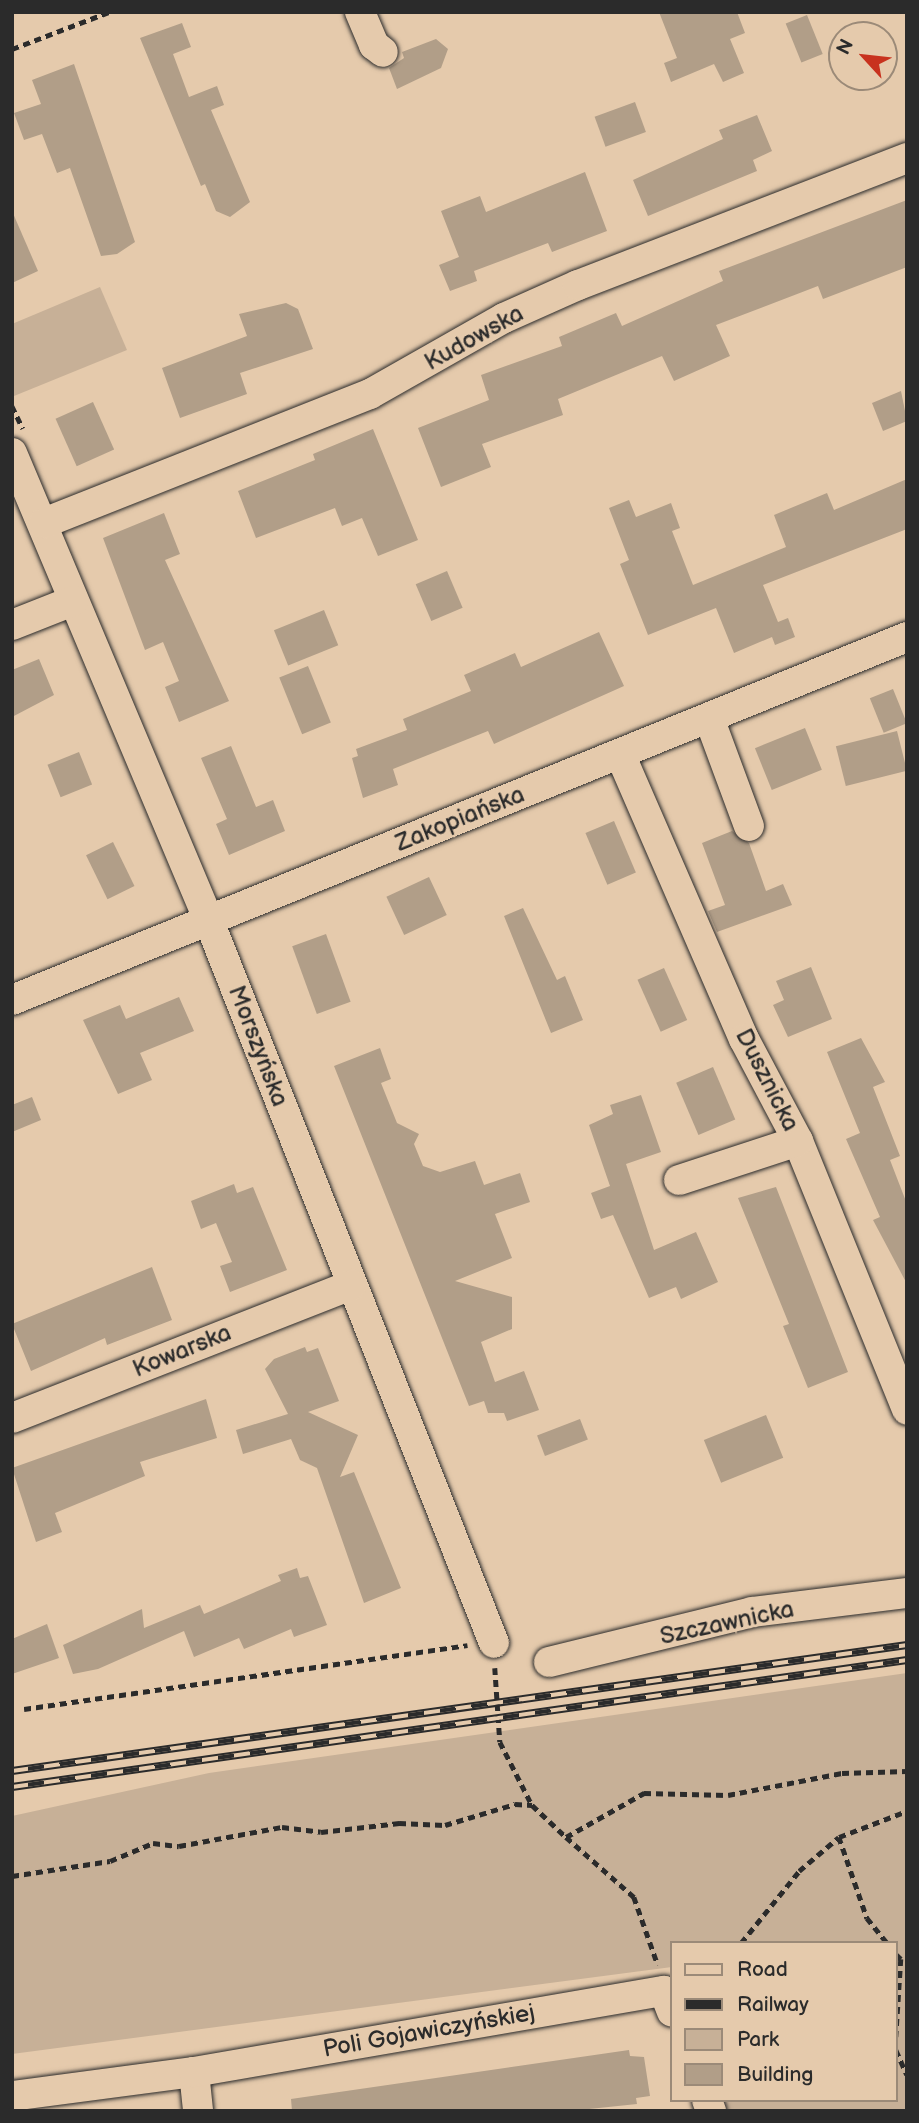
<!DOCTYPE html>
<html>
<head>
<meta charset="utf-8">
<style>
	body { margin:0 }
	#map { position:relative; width:919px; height:2123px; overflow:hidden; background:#e5caac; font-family:"Balsamiq Sans",sans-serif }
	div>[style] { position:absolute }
	.green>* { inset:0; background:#c7b097 }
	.building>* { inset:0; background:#b19e88; transform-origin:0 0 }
	.path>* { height:4.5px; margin-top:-2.25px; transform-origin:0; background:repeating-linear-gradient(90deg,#2b2b2b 0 7px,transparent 0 12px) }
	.roads { filter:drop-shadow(0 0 2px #2b2b2b) drop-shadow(0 0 2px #2b2b2b) }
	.minor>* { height:30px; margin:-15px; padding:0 15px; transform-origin:15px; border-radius:15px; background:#e5caac }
	.rail>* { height:8px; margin-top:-4px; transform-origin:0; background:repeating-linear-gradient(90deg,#e5caac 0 16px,#2b2b2b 0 32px); box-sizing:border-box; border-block:2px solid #2b2b2b }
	span { translate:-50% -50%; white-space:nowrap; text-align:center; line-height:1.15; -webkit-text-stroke:5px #e5caac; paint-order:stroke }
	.street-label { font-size:24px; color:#2b2b2b }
	.frame { position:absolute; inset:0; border:14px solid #2b2b2b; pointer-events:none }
	.legend { position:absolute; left:670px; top:1941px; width:228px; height:161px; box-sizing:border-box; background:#e5caac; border:2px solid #9b8a78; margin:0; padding:9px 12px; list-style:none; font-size:21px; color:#2b2b2b }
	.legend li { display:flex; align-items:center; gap:14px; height:35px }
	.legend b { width:35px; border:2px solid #9b8a78 }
	.north { position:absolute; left:828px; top:21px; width:70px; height:70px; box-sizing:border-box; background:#e5caac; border:2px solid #9b8a78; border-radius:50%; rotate:297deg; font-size:19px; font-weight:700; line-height:28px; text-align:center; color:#2b2b2b }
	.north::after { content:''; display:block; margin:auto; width:24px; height:32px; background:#c8321e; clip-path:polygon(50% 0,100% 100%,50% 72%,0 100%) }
</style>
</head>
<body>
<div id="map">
	<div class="green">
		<i style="clip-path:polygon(100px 287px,127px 350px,14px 396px,12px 324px)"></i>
		<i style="clip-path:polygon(907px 1673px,907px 2111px,724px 2111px,720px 2100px,896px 2100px,896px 1943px,672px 1943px,672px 1967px,12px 2054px,12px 1816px,209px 1773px)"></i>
	</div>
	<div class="building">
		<i style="clip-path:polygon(659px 12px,737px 12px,745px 33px,730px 39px,744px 73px,723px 82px,714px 64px,671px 82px,664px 63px,677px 58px)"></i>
		<i style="left:807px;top:15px;width:42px;height:23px;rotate:68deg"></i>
		<i style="clip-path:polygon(182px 23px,191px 47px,173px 54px,189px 97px,217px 86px,224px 105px,211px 110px,250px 202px,230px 217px,216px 211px,205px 184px,201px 186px,140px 38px)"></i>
		<i style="clip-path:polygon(436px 39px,448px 49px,441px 68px,397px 89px,389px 68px,404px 58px,402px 52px)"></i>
		<i style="clip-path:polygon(74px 64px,135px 242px,117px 254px,101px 256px,70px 168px,57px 173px,42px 134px,24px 140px,14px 113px,41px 104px,32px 80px)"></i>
		<i style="left:635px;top:102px;width:32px;height:43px;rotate:70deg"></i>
		<i style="clip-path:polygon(757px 115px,772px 151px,753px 160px,757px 171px,648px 216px,633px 180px,723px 139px,719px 130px)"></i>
		<i style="clip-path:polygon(585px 172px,607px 231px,552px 252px,548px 243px,474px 271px,477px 281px,450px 291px,439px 265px,459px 257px,441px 211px,480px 196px,486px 212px)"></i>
		<i style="clip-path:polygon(907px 200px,907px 267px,823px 299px,818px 286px,716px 325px,730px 356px,674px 381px,662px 356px,558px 399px,563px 415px,482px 444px,491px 467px,441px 487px,418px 428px,489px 400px,481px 375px,562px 346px,559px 337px,616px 313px,622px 326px,723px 281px,719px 271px)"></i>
		<i style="clip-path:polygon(12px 211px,38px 271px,12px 283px)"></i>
		<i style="clip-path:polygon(286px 303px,298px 309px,313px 349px,240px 373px,247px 394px,180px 418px,162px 368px,247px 336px,239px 314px)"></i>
		<i style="clip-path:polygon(901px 391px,907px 421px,883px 431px,872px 403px)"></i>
		<i style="left:93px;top:402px;width:52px;height:41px;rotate:66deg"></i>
		<i style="clip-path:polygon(373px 429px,418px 540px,378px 556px,362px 518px,342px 526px,335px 508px,256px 538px,238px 491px,315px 460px,313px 454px)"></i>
		<i style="clip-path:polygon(907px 479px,907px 529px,763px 585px,778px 622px,788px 618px,795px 637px,775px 645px,772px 637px,734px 653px,716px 608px,648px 635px,620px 564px,629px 560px,609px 508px,629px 500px,636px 517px,671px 503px,680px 528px,672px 531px,693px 585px,786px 547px,774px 515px,827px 493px,834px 510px)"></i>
		<i style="clip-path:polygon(164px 513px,180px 554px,165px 560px,229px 701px,179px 722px,165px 687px,179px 681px,163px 642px,145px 650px,103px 538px)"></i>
		<i style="left:447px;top:571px;width:40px;height:34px;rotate:67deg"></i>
		<i style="left:324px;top:610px;width:38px;height:54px;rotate:68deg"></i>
		<i style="clip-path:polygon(599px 632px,624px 686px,494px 744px,488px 731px,393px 769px,398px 785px,363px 798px,352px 758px,358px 756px,356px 749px,407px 730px,403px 719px,471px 691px,464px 675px,515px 653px,521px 667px)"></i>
		<i style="clip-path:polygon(39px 659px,54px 695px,12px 717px,12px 670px)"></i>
		<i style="left:308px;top:666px;width:61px;height:31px;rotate:68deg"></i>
		<i style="left:893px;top:689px;width:37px;height:25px;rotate:68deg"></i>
		<i style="left:805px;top:728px;width:45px;height:54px;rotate:68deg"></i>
		<i style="left:897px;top:731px;width:41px;height:63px;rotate:76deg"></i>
		<i style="clip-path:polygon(231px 746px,256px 807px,273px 800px,285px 831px,229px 855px,216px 824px,227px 819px,201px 758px)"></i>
		<i style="left:79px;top:752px;width:35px;height:34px;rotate:68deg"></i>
		<i style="left:614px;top:821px;width:56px;height:31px;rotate:67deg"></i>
		<i style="clip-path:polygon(732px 831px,749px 843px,766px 891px,783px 884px,792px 905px,717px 932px,708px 911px,725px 905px,702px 843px)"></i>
		<i style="left:113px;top:842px;width:49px;height:30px;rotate:64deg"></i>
		<i style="left:429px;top:877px;width:42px;height:47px;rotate:65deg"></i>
		<i style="clip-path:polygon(523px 908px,557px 980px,565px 976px,583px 1020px,551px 1033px,504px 916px)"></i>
		<i style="left:326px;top:934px;width:72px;height:36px;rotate:70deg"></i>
		<i style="clip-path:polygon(811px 967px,832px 1019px,788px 1037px,773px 1005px,784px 1000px,776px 981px)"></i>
		<i style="left:664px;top:968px;width:57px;height:29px;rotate:66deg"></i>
		<i style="clip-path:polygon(179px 997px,194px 1031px,140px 1053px,152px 1080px,118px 1094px,83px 1020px,120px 1005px,126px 1019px)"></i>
		<i style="clip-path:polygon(861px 1038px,885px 1082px,873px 1087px,900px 1156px,890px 1160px,907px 1204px,907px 1284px,873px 1220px,880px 1217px,846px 1139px,860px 1133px,827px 1052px)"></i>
		<i style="clip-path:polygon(380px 1048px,391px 1079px,381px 1083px,397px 1123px,419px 1134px,414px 1144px,423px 1166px,440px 1172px,475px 1161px,484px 1185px,520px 1173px,530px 1202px,495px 1214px,512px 1258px,455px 1281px,512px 1297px,512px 1329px,481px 1342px,495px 1382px,524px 1371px,539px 1410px,507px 1421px,504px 1413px,488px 1413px,484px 1401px,469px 1406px,334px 1066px)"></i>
		<i style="left:713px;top:1067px;width:57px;height:40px;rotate:67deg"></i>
		<i style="clip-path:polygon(641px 1095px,661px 1152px,626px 1164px,654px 1250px,696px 1232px,718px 1282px,681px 1299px,676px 1287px,649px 1298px,613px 1215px,601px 1219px,591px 1193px,610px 1186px,589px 1125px,613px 1114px,610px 1105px)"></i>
		<i style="clip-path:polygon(32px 1097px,41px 1120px,12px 1132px,12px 1105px)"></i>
		<i style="clip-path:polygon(234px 1184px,237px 1193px,253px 1187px,287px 1270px,230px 1292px,220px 1266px,232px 1262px,216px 1223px,201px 1229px,191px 1201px)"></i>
		<i style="clip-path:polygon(776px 1187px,848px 1372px,808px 1388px,783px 1326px,789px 1324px,738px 1198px)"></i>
		<i style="clip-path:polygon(152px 1267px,172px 1320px,107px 1345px,105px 1338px,31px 1371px,12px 1324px)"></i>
		<i style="clip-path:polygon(305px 1347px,307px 1352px,318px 1348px,339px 1401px,308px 1412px,358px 1435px,340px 1477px,354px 1472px,401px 1588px,364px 1603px,317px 1468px,300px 1460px,291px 1439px,243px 1454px,236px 1430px,288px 1414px,265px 1369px,274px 1359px)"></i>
		<i style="clip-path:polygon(206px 1399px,217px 1438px,140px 1462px,145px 1476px,55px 1513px,62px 1532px,36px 1542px,12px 1468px)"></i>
		<i style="left:766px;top:1415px;width:46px;height:67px;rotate:68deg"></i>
		<i style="left:580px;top:1419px;width:22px;height:46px;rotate:69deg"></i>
		<i style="clip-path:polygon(297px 1568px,300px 1578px,308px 1576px,327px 1625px,294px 1637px,291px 1629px,244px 1649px,239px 1638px,194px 1657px,184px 1631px,98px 1669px,73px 1674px,63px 1645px,142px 1609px,144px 1628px,200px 1605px,204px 1614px,281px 1581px,278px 1575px)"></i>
		<i style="clip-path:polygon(47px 1624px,59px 1658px,12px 1674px,12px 1639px)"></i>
		<i style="clip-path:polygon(629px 2050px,630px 2056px,644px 2057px,650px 2096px,636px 2098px,637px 2104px,570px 2111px,292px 2111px,291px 2099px)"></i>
	</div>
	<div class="path">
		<i style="left:12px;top:49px;width:104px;rotate:-20.9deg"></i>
		<i style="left:12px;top:406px;width:25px;rotate:64deg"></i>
		<i style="left:495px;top:1668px;width:74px;rotate:86.1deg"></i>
		<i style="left:500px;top:1742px;width:71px;rotate:63.1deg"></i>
		<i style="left:24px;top:1709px;width:448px;rotate:-8.2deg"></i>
		<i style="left:566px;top:1837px;width:91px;rotate:41.4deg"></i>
		<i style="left:634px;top:1897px;width:72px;rotate:70.6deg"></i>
		<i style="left:839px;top:1837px;width:86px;rotate:70.9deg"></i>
		<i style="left:867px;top:1918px;width:32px;rotate:51deg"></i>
		<i style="left:12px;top:1876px;width:99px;rotate:-8.7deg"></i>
		<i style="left:110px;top:1861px;width:47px;rotate:-22.7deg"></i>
		<i style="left:153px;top:1843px;width:26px;rotate:7deg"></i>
		<i style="left:179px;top:1846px;width:105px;rotate:-10.5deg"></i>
		<i style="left:282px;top:1827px;width:39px;rotate:7deg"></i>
		<i style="left:321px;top:1832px;width:79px;rotate:-6.6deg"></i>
		<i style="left:399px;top:1823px;width:46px;rotate:2.5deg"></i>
		<i style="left:445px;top:1825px;width:73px;rotate:-16.7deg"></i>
		<i style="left:515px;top:1804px;width:17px;rotate:3deg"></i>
		<i style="left:532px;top:1805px;width:47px;rotate:43.3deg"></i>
		<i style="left:566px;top:1837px;width:90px;rotate:-29.4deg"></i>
		<i style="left:644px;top:1793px;width:84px;rotate:1.4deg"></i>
		<i style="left:728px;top:1795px;width:116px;rotate:-10.9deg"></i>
		<i style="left:842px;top:1773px;width:65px;rotate:-1.8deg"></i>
		<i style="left:741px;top:1943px;width:92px;rotate:-51.1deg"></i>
		<i style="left:799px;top:1871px;width:52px;rotate:-40.4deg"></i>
		<i style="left:839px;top:1837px;width:73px;rotate:-20.9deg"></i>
		<i style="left:896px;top:1954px;width:7px;rotate:45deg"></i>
		<i style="left:901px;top:1959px;width:78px;rotate:93.7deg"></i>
		<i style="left:896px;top:2050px;width:27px;rotate:66deg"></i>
	</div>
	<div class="roads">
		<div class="minor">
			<i style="left:360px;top:12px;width:36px;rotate:67deg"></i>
			<i style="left:374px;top:45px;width:11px;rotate:38deg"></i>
			<i style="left:12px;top:453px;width:508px;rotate:67.17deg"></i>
			<i style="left:209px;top:921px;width:776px;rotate:68.46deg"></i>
			<i style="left:44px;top:523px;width:351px;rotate:-21.6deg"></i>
			<i style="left:370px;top:394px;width:154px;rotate:-29.6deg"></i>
			<i style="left:504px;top:318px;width:81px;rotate:-24deg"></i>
			<i style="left:578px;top:285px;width:353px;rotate:-21.1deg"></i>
			<i style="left:12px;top:625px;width:66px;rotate:-21.5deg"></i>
			<i style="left:709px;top:718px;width:115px;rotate:69.7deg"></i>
			<i style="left:620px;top:754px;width:311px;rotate:66.5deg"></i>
			<i style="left:744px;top:1039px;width:115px;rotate:62.1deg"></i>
			<i style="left:798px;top:1141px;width:290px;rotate:67.9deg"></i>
			<i style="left:12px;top:1000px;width:966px;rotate:-22.08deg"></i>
			<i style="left:679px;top:1180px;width:125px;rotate:-18.1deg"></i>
			<i style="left:12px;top:1418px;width:365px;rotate:-21.4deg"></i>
			<i style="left:549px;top:1662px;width:209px;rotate:-13.8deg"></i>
			<i style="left:752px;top:1612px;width:156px;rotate:-7deg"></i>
			<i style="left:194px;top:2072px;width:39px;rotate:84deg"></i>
			<i style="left:12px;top:2096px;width:184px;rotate:-7.5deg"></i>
			<i style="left:194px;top:2072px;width:477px;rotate:-9.8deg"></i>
			<i style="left:664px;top:1991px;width:22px;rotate:69deg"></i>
			<i style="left:707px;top:2100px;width:12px;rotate:70deg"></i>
		</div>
	</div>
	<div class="rail">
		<i style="left:12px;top:1771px;width:904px;rotate:-8.01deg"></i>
		<i style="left:12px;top:1787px;width:904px;rotate:-8.08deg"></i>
	</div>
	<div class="street-label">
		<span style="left:474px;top:338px;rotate:-29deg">Kudowska</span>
		<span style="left:460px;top:819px;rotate:-22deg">Zakopiańska</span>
		<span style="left:258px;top:1046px;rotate:69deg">Morszyńska</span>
		<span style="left:767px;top:1080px;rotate:63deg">Dusznicka</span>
		<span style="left:182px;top:1351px;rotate:-22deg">Kowarska</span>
		<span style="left:727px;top:1623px;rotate:-12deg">Szczawnicka</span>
		<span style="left:429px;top:2031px;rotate:-10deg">Poli Gojawiczyńskiej</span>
	</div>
	<div class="frame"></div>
	<ul class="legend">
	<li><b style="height:9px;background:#e5caac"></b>Road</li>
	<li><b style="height:9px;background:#2b2b2b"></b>Railway</li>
	<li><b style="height:19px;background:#c7b097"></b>Park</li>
	<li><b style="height:19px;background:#b19e88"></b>Building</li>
	</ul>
	<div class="north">N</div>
</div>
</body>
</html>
